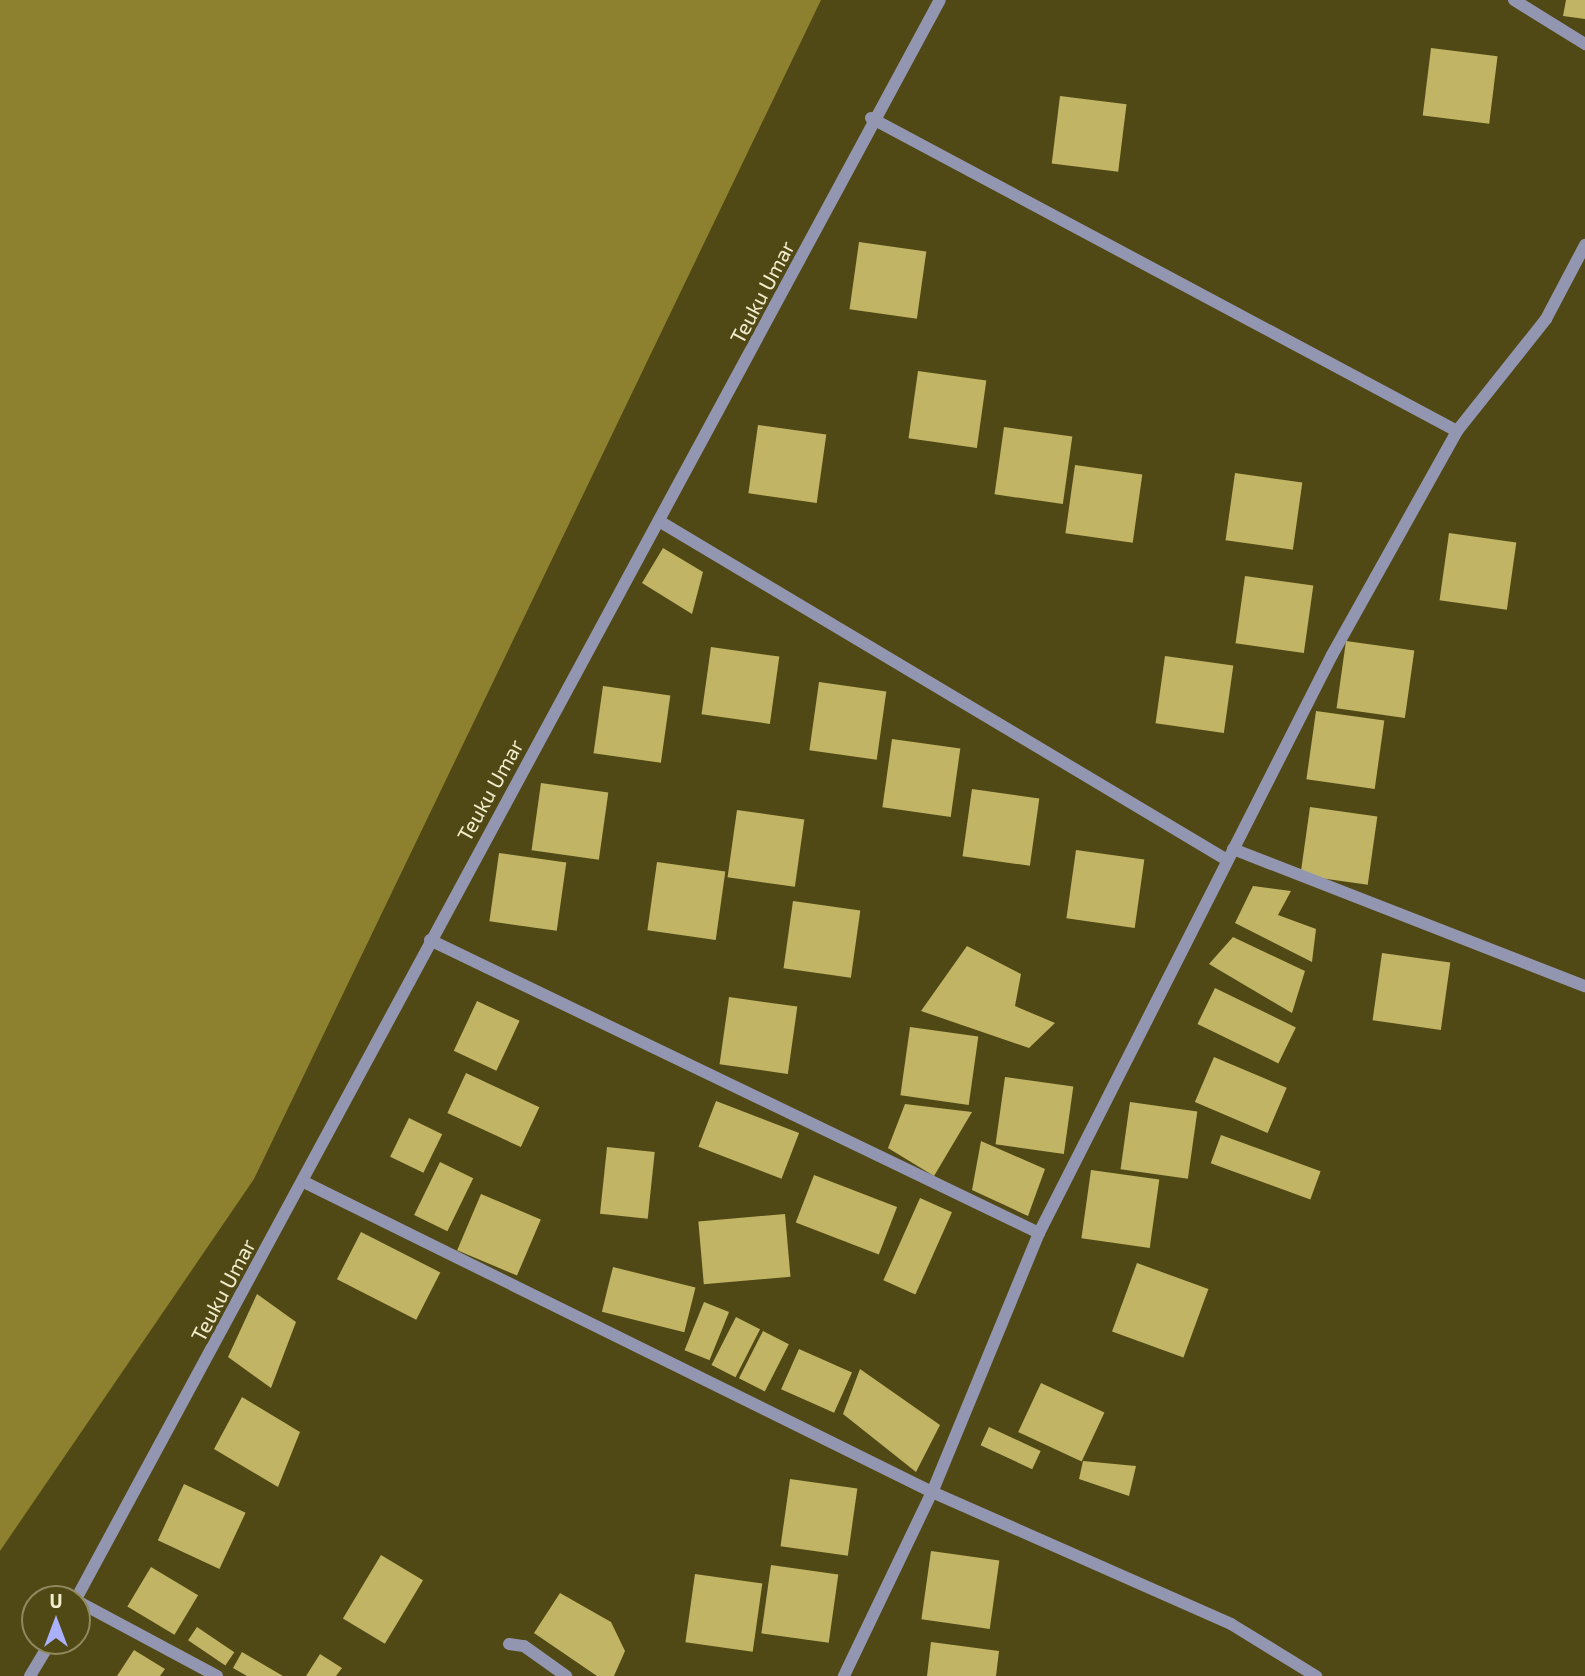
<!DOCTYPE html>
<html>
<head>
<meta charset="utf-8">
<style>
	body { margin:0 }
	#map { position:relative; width:1585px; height:1676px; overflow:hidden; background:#504815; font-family:"Exo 2",sans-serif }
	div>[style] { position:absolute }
	.water>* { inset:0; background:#8d802e }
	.building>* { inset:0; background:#c1b464; transform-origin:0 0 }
	.minor>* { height:12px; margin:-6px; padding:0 6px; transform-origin:6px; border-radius:6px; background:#9396b1 }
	span { translate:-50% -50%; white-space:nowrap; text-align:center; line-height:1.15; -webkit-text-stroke:7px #504815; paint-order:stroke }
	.street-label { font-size:21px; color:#f2edcc }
	.north { position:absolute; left:21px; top:1585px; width:70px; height:70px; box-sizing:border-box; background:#504815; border:2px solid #918a5e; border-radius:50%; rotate:0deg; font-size:19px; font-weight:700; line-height:28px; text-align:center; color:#f2edcc }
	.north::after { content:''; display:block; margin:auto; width:24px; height:32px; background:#aab0fb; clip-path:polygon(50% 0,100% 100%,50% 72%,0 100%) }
</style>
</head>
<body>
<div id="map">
	<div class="water">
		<i style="clip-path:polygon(0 0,821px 0,254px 1179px,0 1551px)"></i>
	</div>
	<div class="building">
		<i style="clip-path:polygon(1566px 0,1585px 0,1585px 19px,1563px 16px)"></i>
		<i style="left:1431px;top:48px;width:67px;height:68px;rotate:7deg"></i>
		<i style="left:1060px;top:96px;width:67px;height:68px;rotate:7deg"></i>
		<i style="left:859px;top:242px;width:68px;height:68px;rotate:8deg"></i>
		<i style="left:918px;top:371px;width:69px;height:68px;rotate:8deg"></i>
		<i style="left:758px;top:425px;width:69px;height:69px;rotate:8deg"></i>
		<i style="left:1004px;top:427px;width:69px;height:68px;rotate:8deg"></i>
		<i style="left:1075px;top:465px;width:68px;height:69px;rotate:8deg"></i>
		<i style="left:1235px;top:473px;width:68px;height:68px;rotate:8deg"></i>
		<i style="left:1449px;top:533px;width:68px;height:68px;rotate:8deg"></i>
		<i style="clip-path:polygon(663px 548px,703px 572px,692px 614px,642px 583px)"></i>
		<i style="left:1245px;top:576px;width:69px;height:68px;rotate:8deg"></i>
		<i style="left:1346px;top:641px;width:69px;height:68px;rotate:8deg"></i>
		<i style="left:711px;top:647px;width:69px;height:68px;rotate:8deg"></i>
		<i style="left:1165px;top:656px;width:69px;height:68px;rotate:8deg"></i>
		<i style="left:819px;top:682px;width:68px;height:69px;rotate:8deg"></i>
		<i style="left:603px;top:686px;width:68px;height:68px;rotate:8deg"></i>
		<i style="left:1316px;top:711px;width:69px;height:69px;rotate:8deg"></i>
		<i style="left:892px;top:739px;width:69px;height:69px;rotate:8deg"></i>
		<i style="left:541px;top:783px;width:68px;height:68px;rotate:8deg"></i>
		<i style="left:972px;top:789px;width:68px;height:68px;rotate:8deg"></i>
		<i style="left:1310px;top:807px;width:68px;height:69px;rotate:8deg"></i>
		<i style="left:737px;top:810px;width:68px;height:68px;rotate:8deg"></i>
		<i style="left:1076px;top:850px;width:69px;height:69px;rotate:8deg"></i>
		<i style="left:499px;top:853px;width:68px;height:69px;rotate:8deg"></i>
		<i style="left:657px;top:862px;width:69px;height:69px;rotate:8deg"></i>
		<i style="clip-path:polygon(1253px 886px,1291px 891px,1278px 915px,1316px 929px,1312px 962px,1235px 923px)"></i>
		<i style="left:793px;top:901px;width:68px;height:68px;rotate:8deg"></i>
		<i style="clip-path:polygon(1233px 937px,1305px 971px,1292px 1013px,1209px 964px)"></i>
		<i style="clip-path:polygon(967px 946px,1021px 974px,1015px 1006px,1055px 1023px,1029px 1048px,921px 1011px)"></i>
		<i style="left:1382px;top:953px;width:69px;height:68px;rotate:8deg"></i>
		<i style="left:1215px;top:988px;width:90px;height:40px;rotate:26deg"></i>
		<i style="left:729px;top:997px;width:69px;height:68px;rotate:8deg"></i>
		<i style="left:477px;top:1001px;width:47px;height:55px;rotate:25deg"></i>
		<i style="left:910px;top:1027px;width:69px;height:69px;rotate:8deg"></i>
		<i style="left:1214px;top:1057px;width:79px;height:49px;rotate:23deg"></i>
		<i style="left:466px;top:1073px;width:81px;height:44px;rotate:25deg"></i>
		<i style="left:1005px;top:1077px;width:69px;height:68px;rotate:8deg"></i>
		<i style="left:716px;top:1101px;width:89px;height:49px;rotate:21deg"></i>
		<i style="left:1130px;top:1102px;width:68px;height:68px;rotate:8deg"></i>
		<i style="clip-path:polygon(905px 1104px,972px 1112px,934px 1176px,888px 1148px)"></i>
		<i style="left:409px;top:1118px;width:37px;height:43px;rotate:26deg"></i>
		<i style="left:1221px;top:1135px;width:106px;height:30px;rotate:20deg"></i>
		<i style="clip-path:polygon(981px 1141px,1045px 1169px,1028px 1216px,972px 1190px)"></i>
		<i style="left:607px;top:1147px;width:48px;height:67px;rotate:6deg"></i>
		<i style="left:440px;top:1162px;width:37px;height:59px;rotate:26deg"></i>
		<i style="left:1091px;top:1170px;width:69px;height:69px;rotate:8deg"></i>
		<i style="left:814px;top:1175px;width:89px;height:51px;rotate:21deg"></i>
		<i style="left:481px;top:1194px;width:65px;height:61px;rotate:23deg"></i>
		<i style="left:920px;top:1198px;width:35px;height:90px;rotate:24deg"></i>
		<i style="left:785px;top:1214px;width:63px;height:87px;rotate:85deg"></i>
		<i style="left:361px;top:1232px;width:89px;height:53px;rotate:27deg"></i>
		<i style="left:1137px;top:1263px;width:76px;height:73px;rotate:20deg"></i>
		<i style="left:613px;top:1267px;width:85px;height:46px;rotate:14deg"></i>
		<i style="clip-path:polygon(257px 1294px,296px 1322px,271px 1388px,228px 1357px)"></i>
		<i style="left:704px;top:1302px;width:27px;height:52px;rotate:22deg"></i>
		<i style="left:736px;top:1317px;width:27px;height:54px;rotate:27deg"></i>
		<i style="left:763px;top:1331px;width:29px;height:53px;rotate:27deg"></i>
		<i style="left:799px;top:1349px;width:58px;height:44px;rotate:24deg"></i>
		<i style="clip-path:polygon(860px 1369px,940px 1425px,916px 1472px,843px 1414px)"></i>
		<i style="left:1041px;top:1383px;width:70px;height:54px;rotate:25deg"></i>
		<i style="clip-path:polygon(242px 1397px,300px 1432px,278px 1487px,214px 1449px)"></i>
		<i style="left:989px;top:1427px;width:57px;height:20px;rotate:25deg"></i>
		<i style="clip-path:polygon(1083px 1461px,1136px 1466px,1129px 1496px,1079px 1479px)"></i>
		<i style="left:790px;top:1479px;width:68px;height:68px;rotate:8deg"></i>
		<i style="left:184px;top:1484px;width:68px;height:62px;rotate:25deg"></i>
		<i style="left:931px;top:1551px;width:69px;height:69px;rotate:8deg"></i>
		<i style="left:381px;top:1555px;width:49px;height:74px;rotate:31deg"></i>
		<i style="left:771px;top:1565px;width:68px;height:69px;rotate:8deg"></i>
		<i style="left:151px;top:1567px;width:55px;height:46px;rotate:31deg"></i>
		<i style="left:695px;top:1574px;width:68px;height:69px;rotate:8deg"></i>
		<i style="clip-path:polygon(560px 1593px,611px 1622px,625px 1651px,614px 1676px,597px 1676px,534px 1633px)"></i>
		<i style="left:197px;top:1627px;width:45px;height:16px;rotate:34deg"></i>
		<i style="clip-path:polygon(931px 1642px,999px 1651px,996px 1676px,927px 1676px)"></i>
		<i style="clip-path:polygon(134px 1650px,165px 1669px,160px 1676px,117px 1676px)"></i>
		<i style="clip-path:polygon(242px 1652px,283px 1676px,247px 1676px,233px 1668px)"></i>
		<i style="clip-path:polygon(320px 1654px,342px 1668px,336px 1676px,306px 1676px)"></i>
	</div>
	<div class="minor">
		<i style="left:1514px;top:0;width:84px;rotate:31.8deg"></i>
		<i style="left:871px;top:118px;width:664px;rotate:28.11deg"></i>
		<i style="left:659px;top:521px;width:661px;rotate:30.83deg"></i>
		<i style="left:1233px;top:849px;width:378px;rotate:21.3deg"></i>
		<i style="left:430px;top:940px;width:676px;rotate:25.69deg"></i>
		<i style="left:1039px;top:1233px;width:280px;rotate:112.4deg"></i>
		<i style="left:932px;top:1492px;width:204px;rotate:115.6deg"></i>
		<i style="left:304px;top:1182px;width:700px;rotate:26.27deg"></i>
		<i style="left:932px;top:1492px;width:327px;rotate:23.8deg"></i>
		<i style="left:1231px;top:1624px;width:100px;rotate:31.5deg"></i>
		<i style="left:1039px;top:1233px;width:648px;rotate:-63.12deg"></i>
		<i style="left:1332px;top:655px;width:257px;rotate:-60.8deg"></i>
		<i style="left:1457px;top:431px;width:143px;rotate:-51.5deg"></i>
		<i style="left:1546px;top:319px;width:84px;rotate:-62.2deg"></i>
		<i style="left:76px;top:1599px;width:1817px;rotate:-61.62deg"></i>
		<i style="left:77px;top:1601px;width:159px;rotate:28.2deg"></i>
		<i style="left:509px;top:1644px;width:15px;rotate:8deg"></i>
		<i style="left:524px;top:1646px;width:52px;rotate:35.5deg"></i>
		<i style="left:30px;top:1676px;width:41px;rotate:-59deg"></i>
	</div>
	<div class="street-label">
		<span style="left:762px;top:292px;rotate:-62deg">Teuku Umar</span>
		<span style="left:490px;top:790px;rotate:-61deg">Teuku Umar</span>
		<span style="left:223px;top:1290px;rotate:-62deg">Teuku Umar</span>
	</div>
	<div class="north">U</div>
</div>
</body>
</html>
